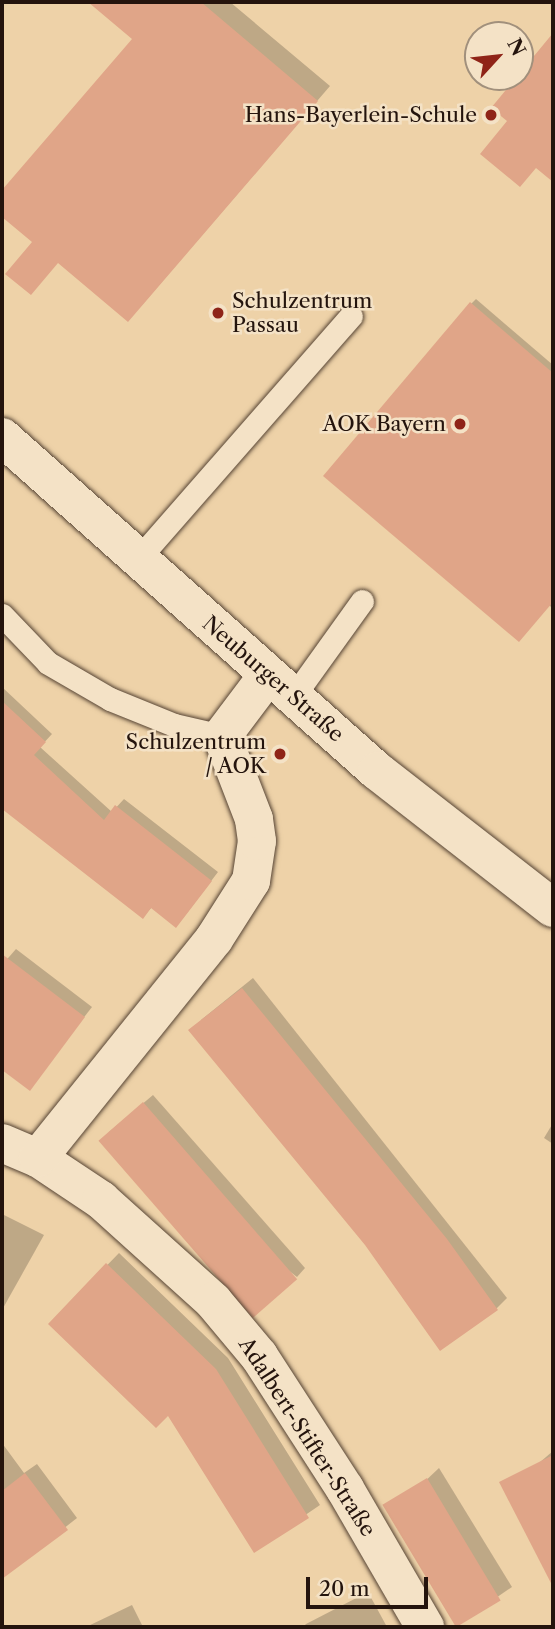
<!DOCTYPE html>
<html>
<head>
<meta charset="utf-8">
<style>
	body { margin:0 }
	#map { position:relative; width:555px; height:1629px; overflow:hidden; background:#eed2a8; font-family:"Libre Caslon Text",serif }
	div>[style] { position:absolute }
	.shadow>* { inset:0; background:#0003 }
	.building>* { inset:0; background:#e0a588; transform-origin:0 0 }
	.roads { filter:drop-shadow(0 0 2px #564434) drop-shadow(0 0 2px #564434) }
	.service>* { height:23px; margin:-11.5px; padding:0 11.5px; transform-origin:11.5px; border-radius:11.5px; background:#f4e2c6 }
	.minor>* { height:38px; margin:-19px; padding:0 19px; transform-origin:19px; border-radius:19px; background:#f4e2c6 }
	.tertiary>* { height:38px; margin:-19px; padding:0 19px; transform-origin:19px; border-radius:19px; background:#f4e2c6 }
	.dots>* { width:19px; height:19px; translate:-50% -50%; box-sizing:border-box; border:4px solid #f4e2c6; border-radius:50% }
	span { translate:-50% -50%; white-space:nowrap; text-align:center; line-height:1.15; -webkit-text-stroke:5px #f4e2c6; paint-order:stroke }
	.poi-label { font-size:21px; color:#24140d }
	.right { translate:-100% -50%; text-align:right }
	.left { translate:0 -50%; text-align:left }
	.street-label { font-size:21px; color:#24140d }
	.frame { position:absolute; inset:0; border:4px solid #24140d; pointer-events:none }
	.north { position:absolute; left:464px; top:21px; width:70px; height:70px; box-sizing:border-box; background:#f4e2c6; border:2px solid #a1907c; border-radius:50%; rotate:63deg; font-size:19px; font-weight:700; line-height:28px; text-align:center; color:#24140d }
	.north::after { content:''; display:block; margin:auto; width:24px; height:32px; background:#8f2418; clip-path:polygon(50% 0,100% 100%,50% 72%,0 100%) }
	.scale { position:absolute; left:306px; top:1577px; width:122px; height:32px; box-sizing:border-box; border:4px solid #24140d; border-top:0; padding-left:9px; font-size:21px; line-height:24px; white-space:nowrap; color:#24140d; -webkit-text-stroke:5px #f4e2c6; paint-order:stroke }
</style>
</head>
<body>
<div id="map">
	<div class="shadow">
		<i style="clip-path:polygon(90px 2px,230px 2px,330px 86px,141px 306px,59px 262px,2px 215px,2px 193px,134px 39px)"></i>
		<i style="clip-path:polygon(553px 36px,553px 180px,537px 166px,509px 121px,520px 76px)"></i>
		<i style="clip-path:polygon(476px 299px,553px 365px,553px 609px,549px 605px,471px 304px)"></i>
		<i style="clip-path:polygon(2px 687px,52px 734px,40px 747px,112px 812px,124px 799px,218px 872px,183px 918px,152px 907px,143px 917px,2px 806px)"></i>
		<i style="clip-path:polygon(16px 949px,92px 1007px,29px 1088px,2px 1068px,2px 965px)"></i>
		<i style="clip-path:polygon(253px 978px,507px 1298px,496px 1309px,201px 1020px)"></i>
		<i style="clip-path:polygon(153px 1095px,305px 1268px,297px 1277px,109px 1132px)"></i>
		<i style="clip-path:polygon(553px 1123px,553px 1144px,544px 1138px)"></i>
		<i style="clip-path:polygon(2px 1214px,44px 1235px,2px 1310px)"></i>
		<i style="clip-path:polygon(119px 1253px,228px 1358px,320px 1505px,254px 1550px,168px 1413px,50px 1324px)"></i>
		<i style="clip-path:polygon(2px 1443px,24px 1473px,37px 1464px,77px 1518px,2px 1577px)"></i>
		<i style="clip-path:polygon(553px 1451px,553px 1480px,539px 1463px)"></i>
		<i style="clip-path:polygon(439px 1468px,512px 1587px,458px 1624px,403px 1502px)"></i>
		<i style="clip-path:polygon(368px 1592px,387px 1627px,303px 1627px,306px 1624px)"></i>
		<i style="clip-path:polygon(132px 1605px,143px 1627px,86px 1627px)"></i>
	</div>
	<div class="building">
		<i style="clip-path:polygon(88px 2px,201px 2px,318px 101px,128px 322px,58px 263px,31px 295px,5px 274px,32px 242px,2px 217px,2px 190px,132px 39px)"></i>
		<i style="clip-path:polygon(553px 33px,553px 182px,536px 168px,520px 187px,480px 154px,507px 121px,491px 108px)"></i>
		<i style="clip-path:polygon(470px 302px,553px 373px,553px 602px,519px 642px,323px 476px)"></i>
		<i style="clip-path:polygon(2px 701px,46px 742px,34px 755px,104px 820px,115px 805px,212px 881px,176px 928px,151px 908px,143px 919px,2px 809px)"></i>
		<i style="clip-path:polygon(2px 954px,85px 1017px,30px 1091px,2px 1070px)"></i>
		<i style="clip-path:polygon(242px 988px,447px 1239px,498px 1310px,440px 1351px,365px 1245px,188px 1030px)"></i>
		<i style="left:143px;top:1102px;width:235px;height:59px;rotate:49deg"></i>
		<i style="clip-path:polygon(106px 1263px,216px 1369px,309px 1518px,254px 1553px,168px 1416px,156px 1428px,48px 1324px)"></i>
		<i style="clip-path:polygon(553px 1455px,553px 1587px,499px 1482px)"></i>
		<i style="clip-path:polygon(25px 1473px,68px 1530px,2px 1579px,2px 1491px)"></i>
		<i style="left:427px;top:1478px;width:143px;height:52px;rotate:59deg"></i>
	</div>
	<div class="roads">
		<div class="service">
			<i style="left:138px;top:559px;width:323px;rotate:-48.8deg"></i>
			<i style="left:2px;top:615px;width:66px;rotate:46.2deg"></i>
			<i style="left:48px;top:663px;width:72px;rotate:30.1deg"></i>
			<i style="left:110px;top:699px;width:69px;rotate:22.1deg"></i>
			<i style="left:174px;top:725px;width:49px;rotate:12.9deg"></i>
			<i style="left:293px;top:697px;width:118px;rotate:-54.3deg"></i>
		</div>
		<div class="minor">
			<i style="left:2px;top:1143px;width:39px;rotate:23deg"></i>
			<i style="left:38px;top:1158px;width:76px;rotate:33.7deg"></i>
			<i style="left:101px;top:1200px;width:151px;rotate:42deg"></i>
			<i style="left:213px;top:1301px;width:72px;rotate:50.1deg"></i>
			<i style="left:259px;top:1356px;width:158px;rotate:57.1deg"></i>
			<i style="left:345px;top:1489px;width:160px;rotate:59.9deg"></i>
			<i style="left:38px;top:1158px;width:281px;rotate:-51.2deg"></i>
			<i style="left:214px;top:939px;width:69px;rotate:-57.5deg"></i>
			<i style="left:251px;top:881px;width:40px;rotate:-81.5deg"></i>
			<i style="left:257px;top:841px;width:22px;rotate:-98deg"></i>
			<i style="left:254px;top:819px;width:89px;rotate:-111.1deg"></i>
			<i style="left:222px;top:736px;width:76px;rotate:-53deg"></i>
		</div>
		<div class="tertiary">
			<i style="left:2px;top:437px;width:502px;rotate:41.69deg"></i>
			<i style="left:377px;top:771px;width:223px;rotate:37.9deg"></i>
		</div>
	</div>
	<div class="dots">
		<i style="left:491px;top:115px;background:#8f2418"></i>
		<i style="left:218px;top:313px;background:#8f2418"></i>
		<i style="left:460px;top:424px;background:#8f2418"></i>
		<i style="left:280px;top:754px;background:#8f2418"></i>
	</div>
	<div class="poi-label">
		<span class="right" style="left:477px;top:115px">Hans-Bayerlein-Schule</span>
		<span class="left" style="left:232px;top:313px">Schulzentrum<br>Passau</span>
		<span class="right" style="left:446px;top:424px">AOK Bayern</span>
		<span class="right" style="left:266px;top:754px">Schulzentrum<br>/ AOK</span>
	</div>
	<div class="street-label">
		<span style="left:273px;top:679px;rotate:41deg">Neuburger Straße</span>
		<span style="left:307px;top:1437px;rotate:57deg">Adalbert-Stifter-Straße</span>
	</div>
	<div class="frame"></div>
	<div class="north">N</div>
	<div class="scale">20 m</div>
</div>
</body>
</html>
